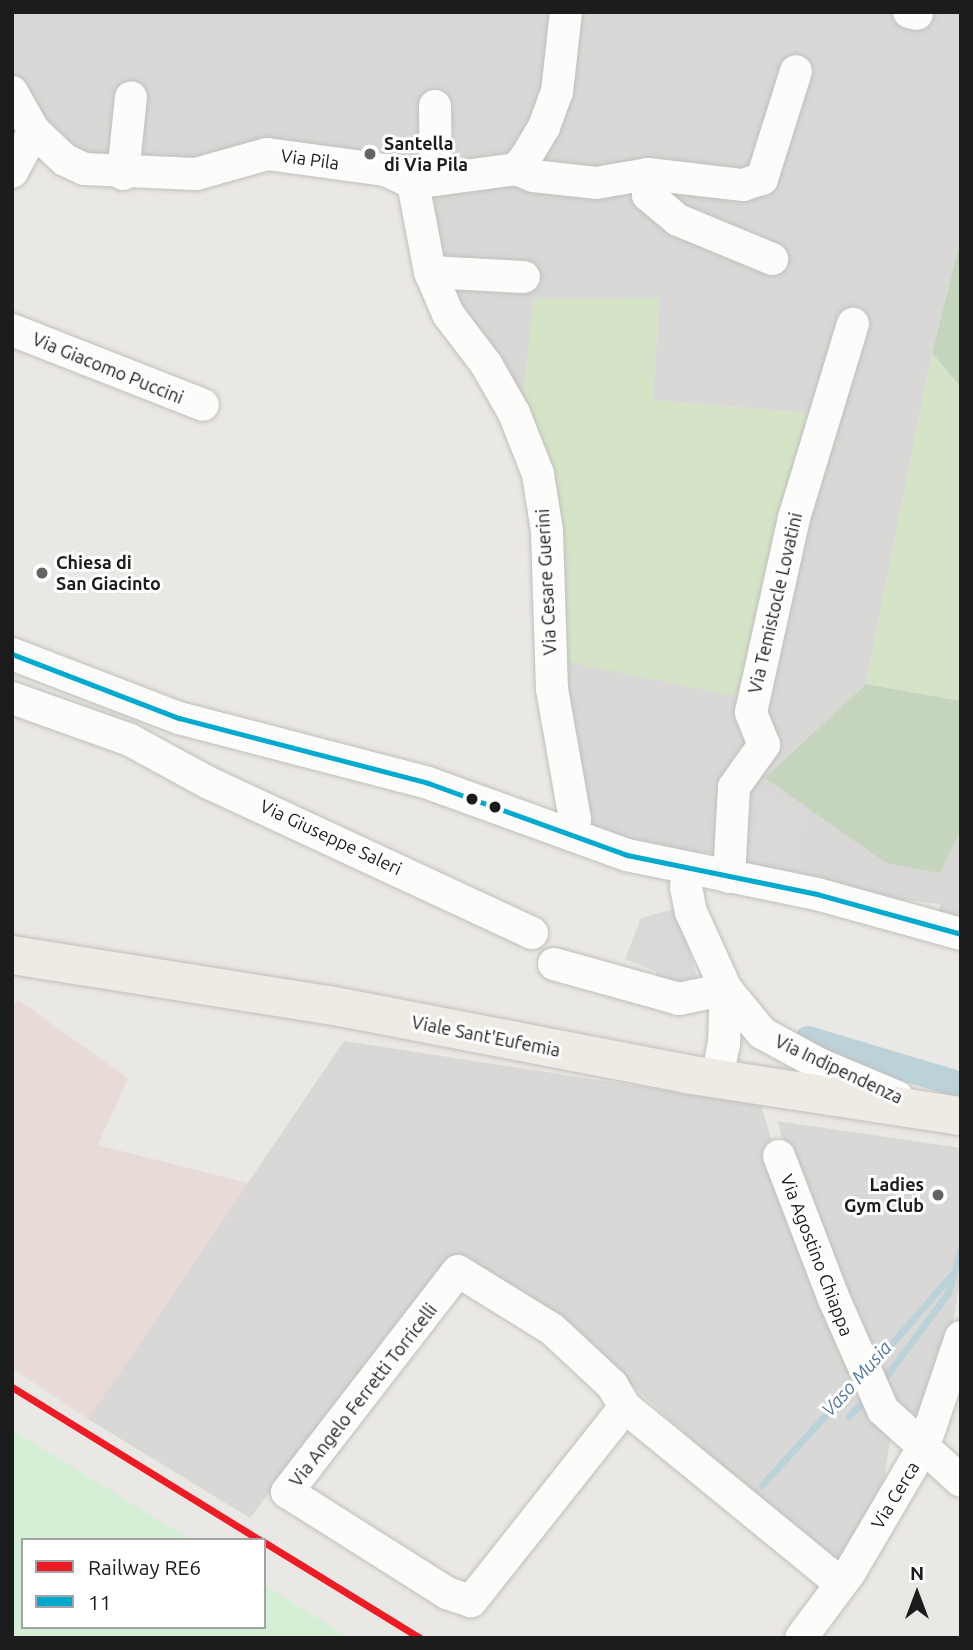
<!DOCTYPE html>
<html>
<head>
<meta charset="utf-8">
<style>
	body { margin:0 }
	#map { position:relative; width:973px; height:1650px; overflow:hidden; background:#eae8e5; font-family:Ubuntu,sans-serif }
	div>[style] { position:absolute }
	.residential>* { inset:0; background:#d9d8d6 }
	.commercial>* { inset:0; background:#e7dad7 }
	.grass>* { inset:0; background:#d5e4c7 }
	.forest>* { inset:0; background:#c5d5bd }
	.park>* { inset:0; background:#d5eed6 }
	.parking>* { inset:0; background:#dad9d8 }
	.stream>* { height:7px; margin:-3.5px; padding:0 3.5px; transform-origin:3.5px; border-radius:3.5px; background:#bcd2d9 }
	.canal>* { height:26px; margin:-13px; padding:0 13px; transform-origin:13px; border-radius:13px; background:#bcd2d9 }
	.roads { filter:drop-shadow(0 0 2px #c0bfbd) drop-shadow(0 0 2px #c0bfbd) }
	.minor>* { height:32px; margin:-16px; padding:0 16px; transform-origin:16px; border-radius:16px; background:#fcfcfb }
	.major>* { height:38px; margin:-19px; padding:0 19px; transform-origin:19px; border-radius:19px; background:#eeebe5 }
	.bus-1>* { height:5px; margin:-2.5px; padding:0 2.5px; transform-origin:2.5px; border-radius:2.5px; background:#00a9ce }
	.rail-1>* { height:7px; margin:-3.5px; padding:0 3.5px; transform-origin:3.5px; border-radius:3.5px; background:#ed1c24 }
	.dots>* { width:19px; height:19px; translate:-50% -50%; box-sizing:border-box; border:4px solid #fff; border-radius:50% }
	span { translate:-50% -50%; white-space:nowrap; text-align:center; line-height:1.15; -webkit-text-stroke:6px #fff; paint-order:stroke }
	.poi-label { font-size:18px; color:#1c1c1c; font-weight:700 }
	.left { translate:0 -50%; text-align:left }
	.right { translate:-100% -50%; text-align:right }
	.street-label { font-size:18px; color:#1c1c1c }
	.water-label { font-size:19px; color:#55769f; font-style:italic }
	.frame { position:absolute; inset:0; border:14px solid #1c1c1c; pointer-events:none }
	.legend { position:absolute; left:21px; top:1538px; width:245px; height:91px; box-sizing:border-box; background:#fff; border:2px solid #a4a4a4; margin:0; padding:9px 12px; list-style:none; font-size:21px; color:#1c1c1c }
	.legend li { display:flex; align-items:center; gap:14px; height:35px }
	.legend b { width:35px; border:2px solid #a4a4a4 }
	.north { position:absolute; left:882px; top:1559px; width:70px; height:70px; -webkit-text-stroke:5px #fff; paint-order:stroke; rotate:0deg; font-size:19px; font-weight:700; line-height:28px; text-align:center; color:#1c1c1c }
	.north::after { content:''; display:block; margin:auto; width:24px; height:32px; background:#1c1c1c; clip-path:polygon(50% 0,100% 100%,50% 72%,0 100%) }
</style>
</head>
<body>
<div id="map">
	<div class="residential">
		<i style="clip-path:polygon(12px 12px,961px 12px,961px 238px,932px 353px,866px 684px,766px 778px,940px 873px,961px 830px,961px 925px,937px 917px,940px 904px,872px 896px,747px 867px,720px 854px,666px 849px,593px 834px,568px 753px,554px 659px,786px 492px,808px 413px,653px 400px,659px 299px,522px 403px,439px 287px,417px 170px,234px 146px,228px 158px,197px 169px,12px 147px)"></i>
		<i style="clip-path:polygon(344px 1041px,761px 1105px,799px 1232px,891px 1433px,884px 1481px,837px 1562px,823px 1558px,559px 1320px,449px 1256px,250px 1518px,88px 1419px)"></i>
		<i style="clip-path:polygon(777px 1121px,961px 1148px,961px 1272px,951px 1336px,918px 1415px,883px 1398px,803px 1200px)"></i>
	</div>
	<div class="commercial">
		<i style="clip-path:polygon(18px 1000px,128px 1078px,98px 1145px,248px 1183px,88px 1419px,12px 1368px,12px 1007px)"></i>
	</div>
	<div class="grass">
		<i style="clip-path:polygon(659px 298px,653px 400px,808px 413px,786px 492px,745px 698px,554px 659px,522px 403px,534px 299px)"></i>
		<i style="clip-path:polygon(932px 353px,961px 387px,961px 701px,866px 684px)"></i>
	</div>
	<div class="forest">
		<i style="clip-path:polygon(961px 238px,961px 387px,932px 353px)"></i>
		<i style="clip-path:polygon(866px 684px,961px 701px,961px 830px,940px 873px,886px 863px,765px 778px)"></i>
	</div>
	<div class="park">
		<i style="clip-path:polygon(12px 1430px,191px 1540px,23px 1540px,23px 1627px,264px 1627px,264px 1585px,350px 1638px,12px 1638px)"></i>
	</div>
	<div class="parking">
		<i style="clip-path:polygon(750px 785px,805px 812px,790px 874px,746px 860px)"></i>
		<i style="clip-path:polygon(677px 908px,702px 995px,548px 973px,562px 948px,652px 983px,657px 972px,625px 959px,641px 918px)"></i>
	</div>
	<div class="stream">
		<i style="left:873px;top:1365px;width:122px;rotate:-49deg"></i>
		<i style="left:881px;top:1383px;width:112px;rotate:-53.3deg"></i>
		<i style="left:948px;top:1293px;width:46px;rotate:-73.5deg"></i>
		<i style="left:849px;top:1416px;width:28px;rotate:-46deg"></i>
		<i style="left:762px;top:1485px;width:144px;rotate:-47.8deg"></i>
	</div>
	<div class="canal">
		<i style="left:808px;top:1039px;width:160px;rotate:16.7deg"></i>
	</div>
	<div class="roads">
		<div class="minor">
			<i style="left:909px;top:12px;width:8px;rotate:14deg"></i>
			<i style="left:12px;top:92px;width:45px;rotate:60.6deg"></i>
			<i style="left:34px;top:131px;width:42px;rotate:43.1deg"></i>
			<i style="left:65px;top:160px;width:21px;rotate:25deg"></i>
			<i style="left:84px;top:169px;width:112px;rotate:2.6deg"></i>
			<i style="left:196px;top:174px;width:74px;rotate:-15.7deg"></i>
			<i style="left:267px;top:154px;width:120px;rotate:7.7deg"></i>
			<i style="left:386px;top:170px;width:30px;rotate:26deg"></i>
			<i style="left:435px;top:106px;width:74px;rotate:89.2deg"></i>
			<i style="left:516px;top:169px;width:18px;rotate:22deg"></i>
			<i style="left:533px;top:176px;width:63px;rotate:6.3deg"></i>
			<i style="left:596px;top:183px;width:53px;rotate:-9.8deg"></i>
			<i style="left:648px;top:174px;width:96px;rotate:6.6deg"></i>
			<i style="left:743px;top:185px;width:20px;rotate:-18deg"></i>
			<i style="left:762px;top:179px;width:113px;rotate:-72.5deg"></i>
			<i style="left:12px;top:172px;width:47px;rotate:-61.8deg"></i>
			<i style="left:123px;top:174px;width:77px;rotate:-84.1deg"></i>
			<i style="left:648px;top:174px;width:21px;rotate:90deg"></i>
			<i style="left:648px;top:195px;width:39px;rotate:40deg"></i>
			<i style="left:678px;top:220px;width:102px;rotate:22.5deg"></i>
			<i style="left:413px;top:183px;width:91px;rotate:79.2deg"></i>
			<i style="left:430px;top:272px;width:46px;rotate:66.8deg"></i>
			<i style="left:448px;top:314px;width:63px;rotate:52.8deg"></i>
			<i style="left:486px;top:364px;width:56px;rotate:60.3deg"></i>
			<i style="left:514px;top:413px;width:66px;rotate:68.5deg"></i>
			<i style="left:538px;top:474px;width:58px;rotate:81deg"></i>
			<i style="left:547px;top:531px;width:158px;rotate:88.2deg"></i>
			<i style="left:552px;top:689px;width:132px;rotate:80deg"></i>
			<i style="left:575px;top:819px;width:16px;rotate:104deg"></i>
			<i style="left:413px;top:183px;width:104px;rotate:-7.7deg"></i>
			<i style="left:516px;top:169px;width:16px;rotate:-50deg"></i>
			<i style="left:526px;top:157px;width:35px;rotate:-59deg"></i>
			<i style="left:544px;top:127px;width:37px;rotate:-70deg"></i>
			<i style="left:557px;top:92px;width:81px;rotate:-83.6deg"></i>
			<i style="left:430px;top:272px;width:94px;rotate:3deg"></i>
			<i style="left:12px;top:330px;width:205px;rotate:21.4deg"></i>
			<i style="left:12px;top:654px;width:179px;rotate:21deg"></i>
			<i style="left:179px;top:718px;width:257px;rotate:14.6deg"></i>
			<i style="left:428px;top:783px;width:212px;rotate:19.9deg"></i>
			<i style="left:627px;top:855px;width:194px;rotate:11.6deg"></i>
			<i style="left:817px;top:894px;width:149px;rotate:15.5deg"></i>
			<i style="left:12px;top:698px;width:125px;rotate:19.6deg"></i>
			<i style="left:130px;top:740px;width:90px;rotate:28.6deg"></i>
			<i style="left:209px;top:783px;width:356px;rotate:24.9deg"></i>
			<i style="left:688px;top:869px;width:18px;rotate:96deg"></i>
			<i style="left:686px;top:887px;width:25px;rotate:79deg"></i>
			<i style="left:691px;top:912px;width:85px;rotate:65.6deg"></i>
			<i style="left:726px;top:989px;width:57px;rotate:50.7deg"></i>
			<i style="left:762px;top:1033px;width:65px;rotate:28.5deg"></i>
			<i style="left:819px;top:1064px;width:85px;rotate:22.9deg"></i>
			<i style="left:729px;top:877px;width:90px;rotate:-86.8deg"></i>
			<i style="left:734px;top:787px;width:52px;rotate:-54.5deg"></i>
			<i style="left:764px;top:745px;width:35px;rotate:-112deg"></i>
			<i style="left:751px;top:712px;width:199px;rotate:-77.5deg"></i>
			<i style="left:794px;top:518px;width:203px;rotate:-73.1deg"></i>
			<i style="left:554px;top:964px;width:130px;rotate:15.6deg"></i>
			<i style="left:679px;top:999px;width:48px;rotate:-12deg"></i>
			<i style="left:717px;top:1079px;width:36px;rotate:-79deg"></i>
			<i style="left:724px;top:1044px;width:55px;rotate:-87.9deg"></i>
			<i style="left:779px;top:1156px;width:153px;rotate:69deg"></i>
			<i style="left:834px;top:1299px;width:121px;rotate:66.2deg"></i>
			<i style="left:883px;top:1410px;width:105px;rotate:42.3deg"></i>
			<i style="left:625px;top:1407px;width:248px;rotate:128.4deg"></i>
			<i style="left:471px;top:1601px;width:25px;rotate:-162deg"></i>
			<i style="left:447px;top:1593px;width:189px;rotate:-147.7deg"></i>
			<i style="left:287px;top:1492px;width:279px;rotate:-52.3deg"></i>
			<i style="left:458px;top:1271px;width:110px;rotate:31.7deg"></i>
			<i style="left:552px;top:1329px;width:82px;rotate:43deg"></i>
			<i style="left:612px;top:1385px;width:26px;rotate:59deg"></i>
			<i style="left:625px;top:1407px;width:279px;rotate:39.3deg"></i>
			<i style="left:801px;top:1638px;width:82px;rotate:-53.4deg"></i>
			<i style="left:850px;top:1572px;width:146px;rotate:-59.6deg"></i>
			<i style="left:924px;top:1446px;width:115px;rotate:-71.3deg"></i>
		</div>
		<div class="major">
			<i style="left:12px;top:955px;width:321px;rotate:9deg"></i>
			<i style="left:329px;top:1005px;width:364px;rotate:10.9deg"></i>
			<i style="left:686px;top:1074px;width:278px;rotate:8.7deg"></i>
		</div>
	</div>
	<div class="bus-1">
		<i style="left:12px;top:654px;width:179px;rotate:21deg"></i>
		<i style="left:179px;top:718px;width:257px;rotate:14.6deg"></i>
		<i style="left:428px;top:783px;width:212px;rotate:19.9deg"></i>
		<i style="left:627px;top:855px;width:194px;rotate:11.6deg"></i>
		<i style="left:817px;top:894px;width:149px;rotate:15.5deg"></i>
	</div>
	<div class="rail-1">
		<i style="left:12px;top:1387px;width:291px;rotate:31.7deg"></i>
		<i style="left:264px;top:1542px;width:183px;rotate:31.6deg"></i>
	</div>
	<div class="dots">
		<i style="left:370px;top:154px;background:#646362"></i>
		<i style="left:42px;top:573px;background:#646362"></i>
		<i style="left:472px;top:799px;background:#1c1c1c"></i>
		<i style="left:495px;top:807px;background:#1c1c1c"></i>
		<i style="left:938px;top:1195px;background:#646362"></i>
	</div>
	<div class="poi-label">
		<span class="left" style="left:384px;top:154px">Santella<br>di Via Pila</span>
		<span class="left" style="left:56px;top:573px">Chiesa di<br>San Giacinto</span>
		<span class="right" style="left:924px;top:1195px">Ladies<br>Gym Club</span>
	</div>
	<div class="street-label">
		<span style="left:310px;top:159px;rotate:8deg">Via Pila</span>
		<span style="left:108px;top:368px;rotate:22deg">Via Giacomo Puccini</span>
		<span style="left:546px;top:582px;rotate:-93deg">Via Cesare Guerini</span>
		<span style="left:775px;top:603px;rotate:-77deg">Via Temistocle Lovatini</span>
		<span style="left:331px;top:837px;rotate:25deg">Via Giuseppe Saleri</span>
		<span style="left:486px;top:1036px;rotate:11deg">Viale Sant'Eufemia</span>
		<span style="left:839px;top:1069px;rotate:25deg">Via Indipendenza</span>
		<span style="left:817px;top:1255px;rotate:69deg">Via Agostino Chiappa</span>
		<span style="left:363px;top:1395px;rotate:-52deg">Via Angelo Ferretti Torricelli</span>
		<span style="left:895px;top:1495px;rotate:-59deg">Via Cerca</span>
	</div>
	<div class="water-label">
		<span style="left:857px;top:1379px;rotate:-48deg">Vaso Musia</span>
	</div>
	<div class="frame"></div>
	<ul class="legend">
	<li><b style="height:9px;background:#ed1c24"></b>Railway RE6</li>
	<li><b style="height:9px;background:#00a9ce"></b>11</li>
	</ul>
	<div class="north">N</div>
</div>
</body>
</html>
